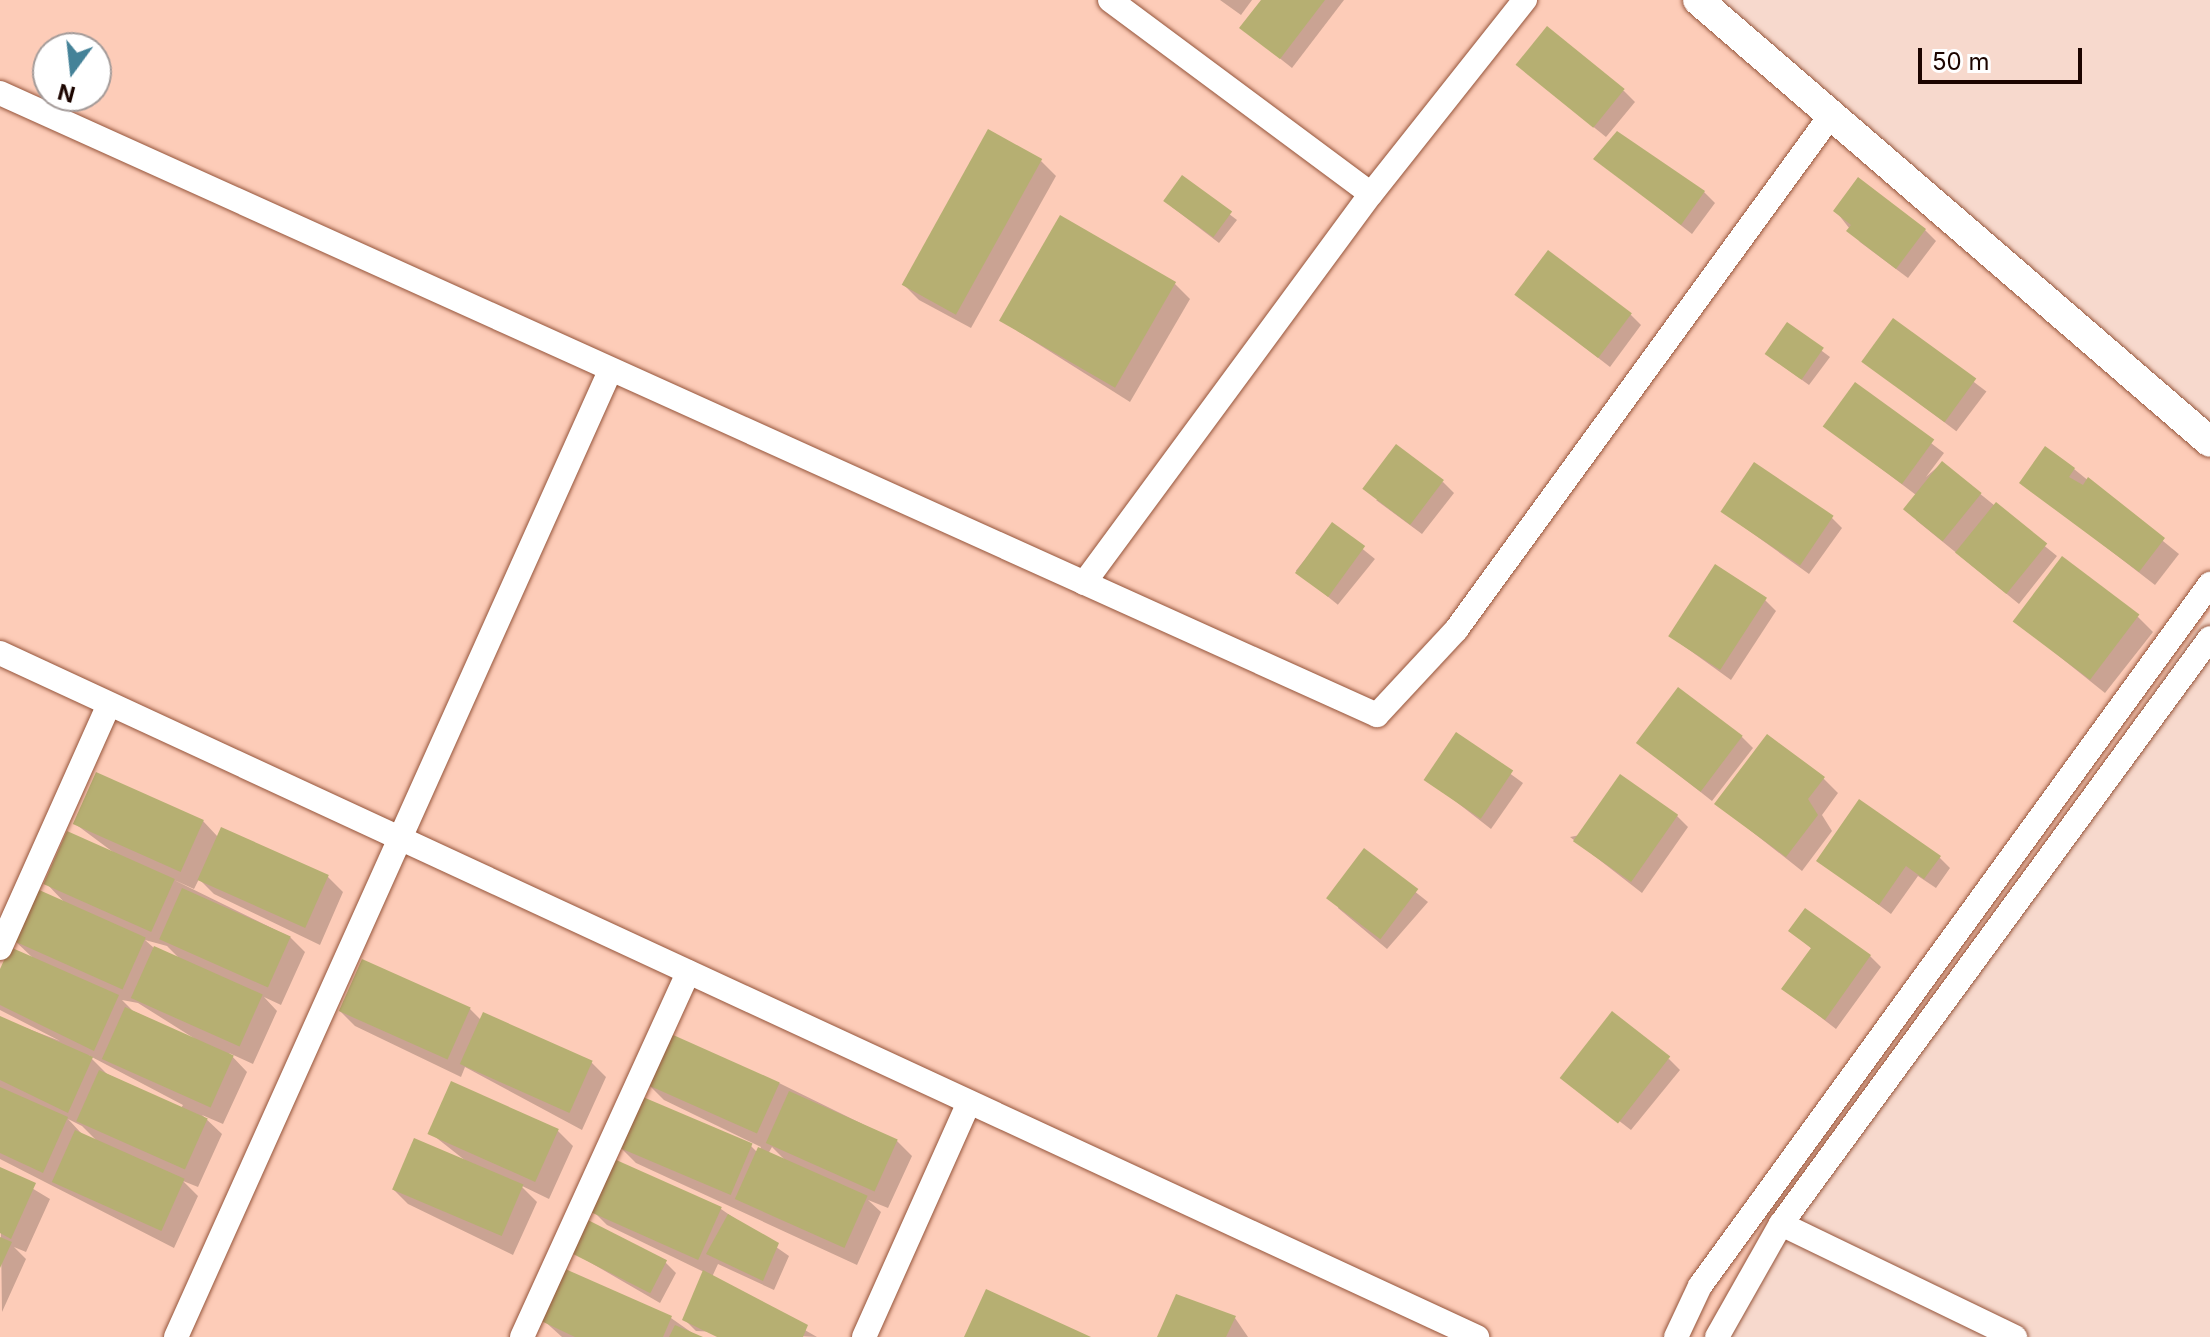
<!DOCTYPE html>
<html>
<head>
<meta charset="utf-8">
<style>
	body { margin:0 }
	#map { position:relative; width:2210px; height:1337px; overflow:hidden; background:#f7d9cd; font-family:Inter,sans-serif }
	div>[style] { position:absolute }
	.built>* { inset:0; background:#fdccb8 }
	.shadow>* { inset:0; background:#0003; transform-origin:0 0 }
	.building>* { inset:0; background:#b6af72; transform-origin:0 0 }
	.roads { filter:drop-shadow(0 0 2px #95553b) drop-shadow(0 0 2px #95553b) }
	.minor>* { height:24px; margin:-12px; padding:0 12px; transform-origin:12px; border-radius:12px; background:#fff }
	.major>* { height:30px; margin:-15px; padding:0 15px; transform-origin:15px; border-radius:15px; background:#fff }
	span { translate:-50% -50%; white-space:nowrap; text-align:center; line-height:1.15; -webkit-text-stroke:7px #fff; paint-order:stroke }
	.north { position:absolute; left:32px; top:32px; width:80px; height:80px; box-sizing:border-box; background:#fff; border:2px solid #a49b99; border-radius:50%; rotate:195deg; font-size:22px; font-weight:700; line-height:32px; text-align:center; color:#1c0500 }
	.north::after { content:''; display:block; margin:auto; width:28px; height:36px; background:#448298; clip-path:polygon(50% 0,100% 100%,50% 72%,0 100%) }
	.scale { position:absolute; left:1918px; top:48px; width:164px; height:36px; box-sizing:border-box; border:4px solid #1c0500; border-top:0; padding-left:10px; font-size:24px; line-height:28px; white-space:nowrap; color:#1c0500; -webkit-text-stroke:6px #fff; paint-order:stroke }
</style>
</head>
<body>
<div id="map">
	<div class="built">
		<i style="clip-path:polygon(evenodd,0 0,1698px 0,2210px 442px,2210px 611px,1769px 1247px,1722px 1337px,0 1337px,0 0,48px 48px,96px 48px,96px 96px,48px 96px,48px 48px)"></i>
	</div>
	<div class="shadow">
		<i style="clip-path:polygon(1220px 0,1252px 0,1241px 15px)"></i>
		<i style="clip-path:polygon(1263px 0,1344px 0,1292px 68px,1242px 28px)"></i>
		<i style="clip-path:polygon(1529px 75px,1624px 91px,1635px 102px,1606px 137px)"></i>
		<i style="clip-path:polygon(1596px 159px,1704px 192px,1715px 203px,1692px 234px)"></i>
		<i style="clip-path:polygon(1041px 161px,1056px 176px,971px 328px,919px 300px,904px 285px)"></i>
		<i style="clip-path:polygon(1182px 178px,1237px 220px,1219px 243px,1172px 207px)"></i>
		<i style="clip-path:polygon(1835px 210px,1925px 230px,1936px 241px,1908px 278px,1860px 242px)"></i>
		<i style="clip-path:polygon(1175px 284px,1190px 299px,1130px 402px,1000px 320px)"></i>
		<i style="clip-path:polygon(1517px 295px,1630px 314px,1641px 325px,1610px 367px)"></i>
		<i style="left:1893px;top:321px;width:117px;height:50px;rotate:37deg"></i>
		<i style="clip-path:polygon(1787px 325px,1830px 357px,1809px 385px,1774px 360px)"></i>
		<i style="clip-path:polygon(1855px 385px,1944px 453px,1926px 477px,1942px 463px,2057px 556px,2019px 604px,1916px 520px,1916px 495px,1825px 426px)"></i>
		<i style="clip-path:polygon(2074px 469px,2179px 554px,2155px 585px,2022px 482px)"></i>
		<i style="clip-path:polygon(1443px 482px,1454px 493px,1422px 534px,1376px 500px)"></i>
		<i style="clip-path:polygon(1723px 512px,1831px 517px,1842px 528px,1809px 574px)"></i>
		<i style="left:1333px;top:525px;width:54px;height:59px;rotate:39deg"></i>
		<i style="clip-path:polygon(1765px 600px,1776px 611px,1731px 680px,1670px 636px)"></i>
		<i style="clip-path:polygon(2138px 617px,2153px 632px,2105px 693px,2015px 621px)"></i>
		<i style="clip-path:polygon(1457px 735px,1523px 783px,1491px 829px,1432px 783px)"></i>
		<i style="clip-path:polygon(1742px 737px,1753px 748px,1712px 801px,1638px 743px)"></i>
		<i style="clip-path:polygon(1823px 778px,1838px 793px,1822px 815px,1832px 831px,1802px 871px,1717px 804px)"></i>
		<i style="clip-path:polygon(1677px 816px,1688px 827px,1642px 893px,1570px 837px)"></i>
		<i style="clip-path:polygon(evenodd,203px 821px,218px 837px,222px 830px,328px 877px,343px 892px,320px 945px,214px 894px,199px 879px,194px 889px,172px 879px,290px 937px,305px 952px,281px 1005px,264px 997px,277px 1011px,253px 1064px,229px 1053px,247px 1072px,223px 1124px,202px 1115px,222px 1134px,198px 1187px,183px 1181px,198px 1196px,174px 1248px,0 1159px,0 1018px,60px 1041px,0 1010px,0 973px,33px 958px,15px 941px,66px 904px,45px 882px,117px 855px,74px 823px,203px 821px,145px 940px,167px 946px,182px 961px,154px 948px,145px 940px,203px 821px,122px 1000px,138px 1003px,200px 1042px,133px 1011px,122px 1000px,203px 821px,88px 1055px,183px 1105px,181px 1108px,107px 1074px,88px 1055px,203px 821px,68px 1119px,82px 1126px,99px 1143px,82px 1134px,68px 1119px)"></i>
		<i style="clip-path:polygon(1364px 851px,1428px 902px,1387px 949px,1338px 908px)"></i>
		<i style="clip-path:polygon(1939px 857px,1950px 868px,1936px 888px,1918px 876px,1891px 914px,1818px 860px)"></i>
		<i style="clip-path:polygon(1791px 931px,1870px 956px,1881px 967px,1836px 1029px,1784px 989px,1812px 949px)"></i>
		<i style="clip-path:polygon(470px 1009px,482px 1021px,591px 1062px,606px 1077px,582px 1130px,465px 1067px,461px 1077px,355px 1026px,340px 1011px)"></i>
		<i style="clip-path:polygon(1669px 1059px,1680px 1070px,1631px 1130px,1567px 1081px)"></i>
		<i style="clip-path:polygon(evenodd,779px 1083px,897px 1141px,912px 1156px,888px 1208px,868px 1200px,881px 1212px,857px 1265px,636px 1163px,621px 1148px,751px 1146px,758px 1153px,761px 1147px,664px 1100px,649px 1085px,779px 1083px,772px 1147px,787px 1162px,768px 1154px,772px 1147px)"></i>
		<i style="clip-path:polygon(558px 1131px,573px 1146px,549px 1199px,520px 1185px,537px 1202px,513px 1255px,408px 1204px,393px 1189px,471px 1165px,429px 1132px)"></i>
		<i style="clip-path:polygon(0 1169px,50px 1199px,26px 1252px,14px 1247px,26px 1259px,2px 1312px)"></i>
		<i style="clip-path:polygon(721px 1209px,789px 1256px,774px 1290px,718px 1264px,712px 1277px,817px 1337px,696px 1331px,685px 1320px,704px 1272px,607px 1225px,592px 1210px)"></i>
		<i style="clip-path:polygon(574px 1253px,665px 1262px,676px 1273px,660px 1303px)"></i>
		<i style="clip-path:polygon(671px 1318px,698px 1337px,562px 1337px,542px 1319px)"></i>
		<i style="clip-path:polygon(1235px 1318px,1248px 1337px,1159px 1337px)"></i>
	</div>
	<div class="building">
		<i style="clip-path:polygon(1261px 0,1325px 0,1280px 59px,1239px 28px)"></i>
		<i style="left:1547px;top:26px;width:100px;height:50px;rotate:39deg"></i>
		<i style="left:988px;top:129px;width:62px;height:178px;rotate:29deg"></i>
		<i style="clip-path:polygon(1617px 131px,1705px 191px,1681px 225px,1593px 159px)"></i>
		<i style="left:1182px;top:175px;width:62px;height:32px;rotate:36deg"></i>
		<i style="clip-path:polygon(1858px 177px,1926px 229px,1896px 269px,1846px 231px,1851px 225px,1833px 211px)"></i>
		<i style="left:1060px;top:215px;width:134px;height:122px;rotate:30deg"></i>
		<i style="left:1548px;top:250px;width:105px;height:56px;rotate:37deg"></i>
		<i style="left:1893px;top:318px;width:103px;height:54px;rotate:36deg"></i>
		<i style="left:1787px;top:322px;width:45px;height:39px;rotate:35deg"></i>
		<i style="left:1855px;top:382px;width:98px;height:55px;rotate:36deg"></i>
		<i style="left:1396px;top:444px;width:60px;height:56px;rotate:37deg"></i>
		<i style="clip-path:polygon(2045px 446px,2075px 468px,2069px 477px,2083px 485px,2088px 477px,2165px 538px,2139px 572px,2019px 483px)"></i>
		<i style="left:1942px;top:461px;width:51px;height:62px;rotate:39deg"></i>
		<i style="left:1754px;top:462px;width:96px;height:60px;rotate:34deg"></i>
		<i style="left:1996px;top:502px;width:66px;height:65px;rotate:39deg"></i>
		<i style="left:1332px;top:522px;width:41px;height:63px;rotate:36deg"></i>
		<i style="left:2062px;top:556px;width:97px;height:82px;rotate:37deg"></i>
		<i style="left:1715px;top:564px;width:62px;height:86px;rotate:33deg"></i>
		<i style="left:1678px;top:687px;width:81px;height:70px;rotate:37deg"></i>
		<i style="left:1456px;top:732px;width:69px;height:58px;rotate:34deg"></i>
		<i style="clip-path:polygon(1767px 734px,1825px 777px,1808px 799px,1818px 815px,1786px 857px,1714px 804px)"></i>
		<i style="left:96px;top:772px;width:118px;height:57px;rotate:24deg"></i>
		<i style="left:1620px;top:774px;width:71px;height:82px;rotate:35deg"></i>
		<i style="clip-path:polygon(1859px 799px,1941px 856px,1924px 879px,1906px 866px,1879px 905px,1816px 861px)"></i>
		<i style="left:221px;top:827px;width:118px;height:58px;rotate:24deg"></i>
		<i style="left:67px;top:831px;width:118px;height:58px;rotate:24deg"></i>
		<i style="left:1364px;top:848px;width:68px;height:63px;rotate:37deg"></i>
		<i style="left:182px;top:888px;width:119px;height:56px;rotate:24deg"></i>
		<i style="left:37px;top:889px;width:119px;height:57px;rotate:24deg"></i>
		<i style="clip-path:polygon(1805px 908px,1871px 955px,1825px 1020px,1781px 989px,1811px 948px,1788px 931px)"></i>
		<i style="left:154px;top:946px;width:119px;height:57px;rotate:24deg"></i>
		<i style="clip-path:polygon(10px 947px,119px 995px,94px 1051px,0 1005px,0 969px)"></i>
		<i style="left:362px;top:959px;width:119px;height:57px;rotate:24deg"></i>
		<i style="left:125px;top:1007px;width:119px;height:57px;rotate:24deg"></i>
		<i style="left:1612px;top:1011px;width:74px;height:85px;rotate:38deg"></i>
		<i style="left:483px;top:1012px;width:120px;height:57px;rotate:24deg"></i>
		<i style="clip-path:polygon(0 1016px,93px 1057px,68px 1113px,0 1080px)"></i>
		<i style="left:671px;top:1034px;width:119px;height:56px;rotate:24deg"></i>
		<i style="left:99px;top:1070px;width:119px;height:56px;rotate:24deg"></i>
		<i style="left:451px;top:1081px;width:118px;height:58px;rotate:24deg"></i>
		<i style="clip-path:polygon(0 1087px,68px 1117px,43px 1173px,0 1153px)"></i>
		<i style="left:789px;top:1091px;width:119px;height:57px;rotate:24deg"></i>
		<i style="left:643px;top:1097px;width:119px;height:56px;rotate:23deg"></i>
		<i style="left:75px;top:1130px;width:120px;height:57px;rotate:24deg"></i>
		<i style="left:414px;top:1138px;width:119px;height:56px;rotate:23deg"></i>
		<i style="left:758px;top:1147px;width:120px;height:57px;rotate:24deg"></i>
		<i style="left:614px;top:1159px;width:118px;height:58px;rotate:24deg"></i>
		<i style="clip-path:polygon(0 1167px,36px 1183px,11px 1239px,0 1233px)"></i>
		<i style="clip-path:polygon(728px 1214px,779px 1243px,763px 1281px,706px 1254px)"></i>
		<i style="left:586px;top:1219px;width:91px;height:37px;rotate:27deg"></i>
		<i style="clip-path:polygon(0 1237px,12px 1242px,0 1268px)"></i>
		<i style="clip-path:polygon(563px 1268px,672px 1316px,663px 1337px,575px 1337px,539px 1320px)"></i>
		<i style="clip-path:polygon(703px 1270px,808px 1325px,803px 1337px,717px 1337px,682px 1320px)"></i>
		<i style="clip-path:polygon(986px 1289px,1091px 1337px,964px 1337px)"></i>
		<i style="clip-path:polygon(1176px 1294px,1236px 1316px,1226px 1337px,1157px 1337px)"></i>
		<i style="clip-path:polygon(675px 1325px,703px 1337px,669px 1337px)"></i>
	</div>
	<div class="roads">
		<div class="minor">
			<i style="left:1110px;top:0;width:325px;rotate:36.6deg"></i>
			<i style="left:1371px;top:194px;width:248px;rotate:-51.6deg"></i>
			<i style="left:0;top:93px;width:1511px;rotate:24.31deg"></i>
			<i style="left:1377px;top:715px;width:116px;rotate:-47.1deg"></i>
			<i style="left:1456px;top:630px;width:637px;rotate:-53.94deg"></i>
			<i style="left:1084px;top:583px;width:483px;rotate:-53.6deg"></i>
			<i style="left:0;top:653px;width:1628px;rotate:24.85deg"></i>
			<i style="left:0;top:948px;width:267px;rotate:-65.9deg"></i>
			<i style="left:1781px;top:1224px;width:260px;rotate:25.8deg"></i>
			<i style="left:176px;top:1337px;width:1057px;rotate:-65.81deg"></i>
			<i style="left:522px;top:1337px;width:401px;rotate:-65.5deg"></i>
			<i style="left:864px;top:1337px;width:257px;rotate:-65.9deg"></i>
			<i style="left:1676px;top:1337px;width:56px;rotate:-64.8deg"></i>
			<i style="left:1700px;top:1286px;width:868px;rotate:-54deg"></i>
			<i style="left:1717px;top:1337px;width:130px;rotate:-60.5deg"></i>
			<i style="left:1781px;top:1224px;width:726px;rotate:-53.79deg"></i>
		</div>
		<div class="major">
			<i style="left:1698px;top:0;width:676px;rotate:40.8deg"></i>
		</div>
	</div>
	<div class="north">N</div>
	<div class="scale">50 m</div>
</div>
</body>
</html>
